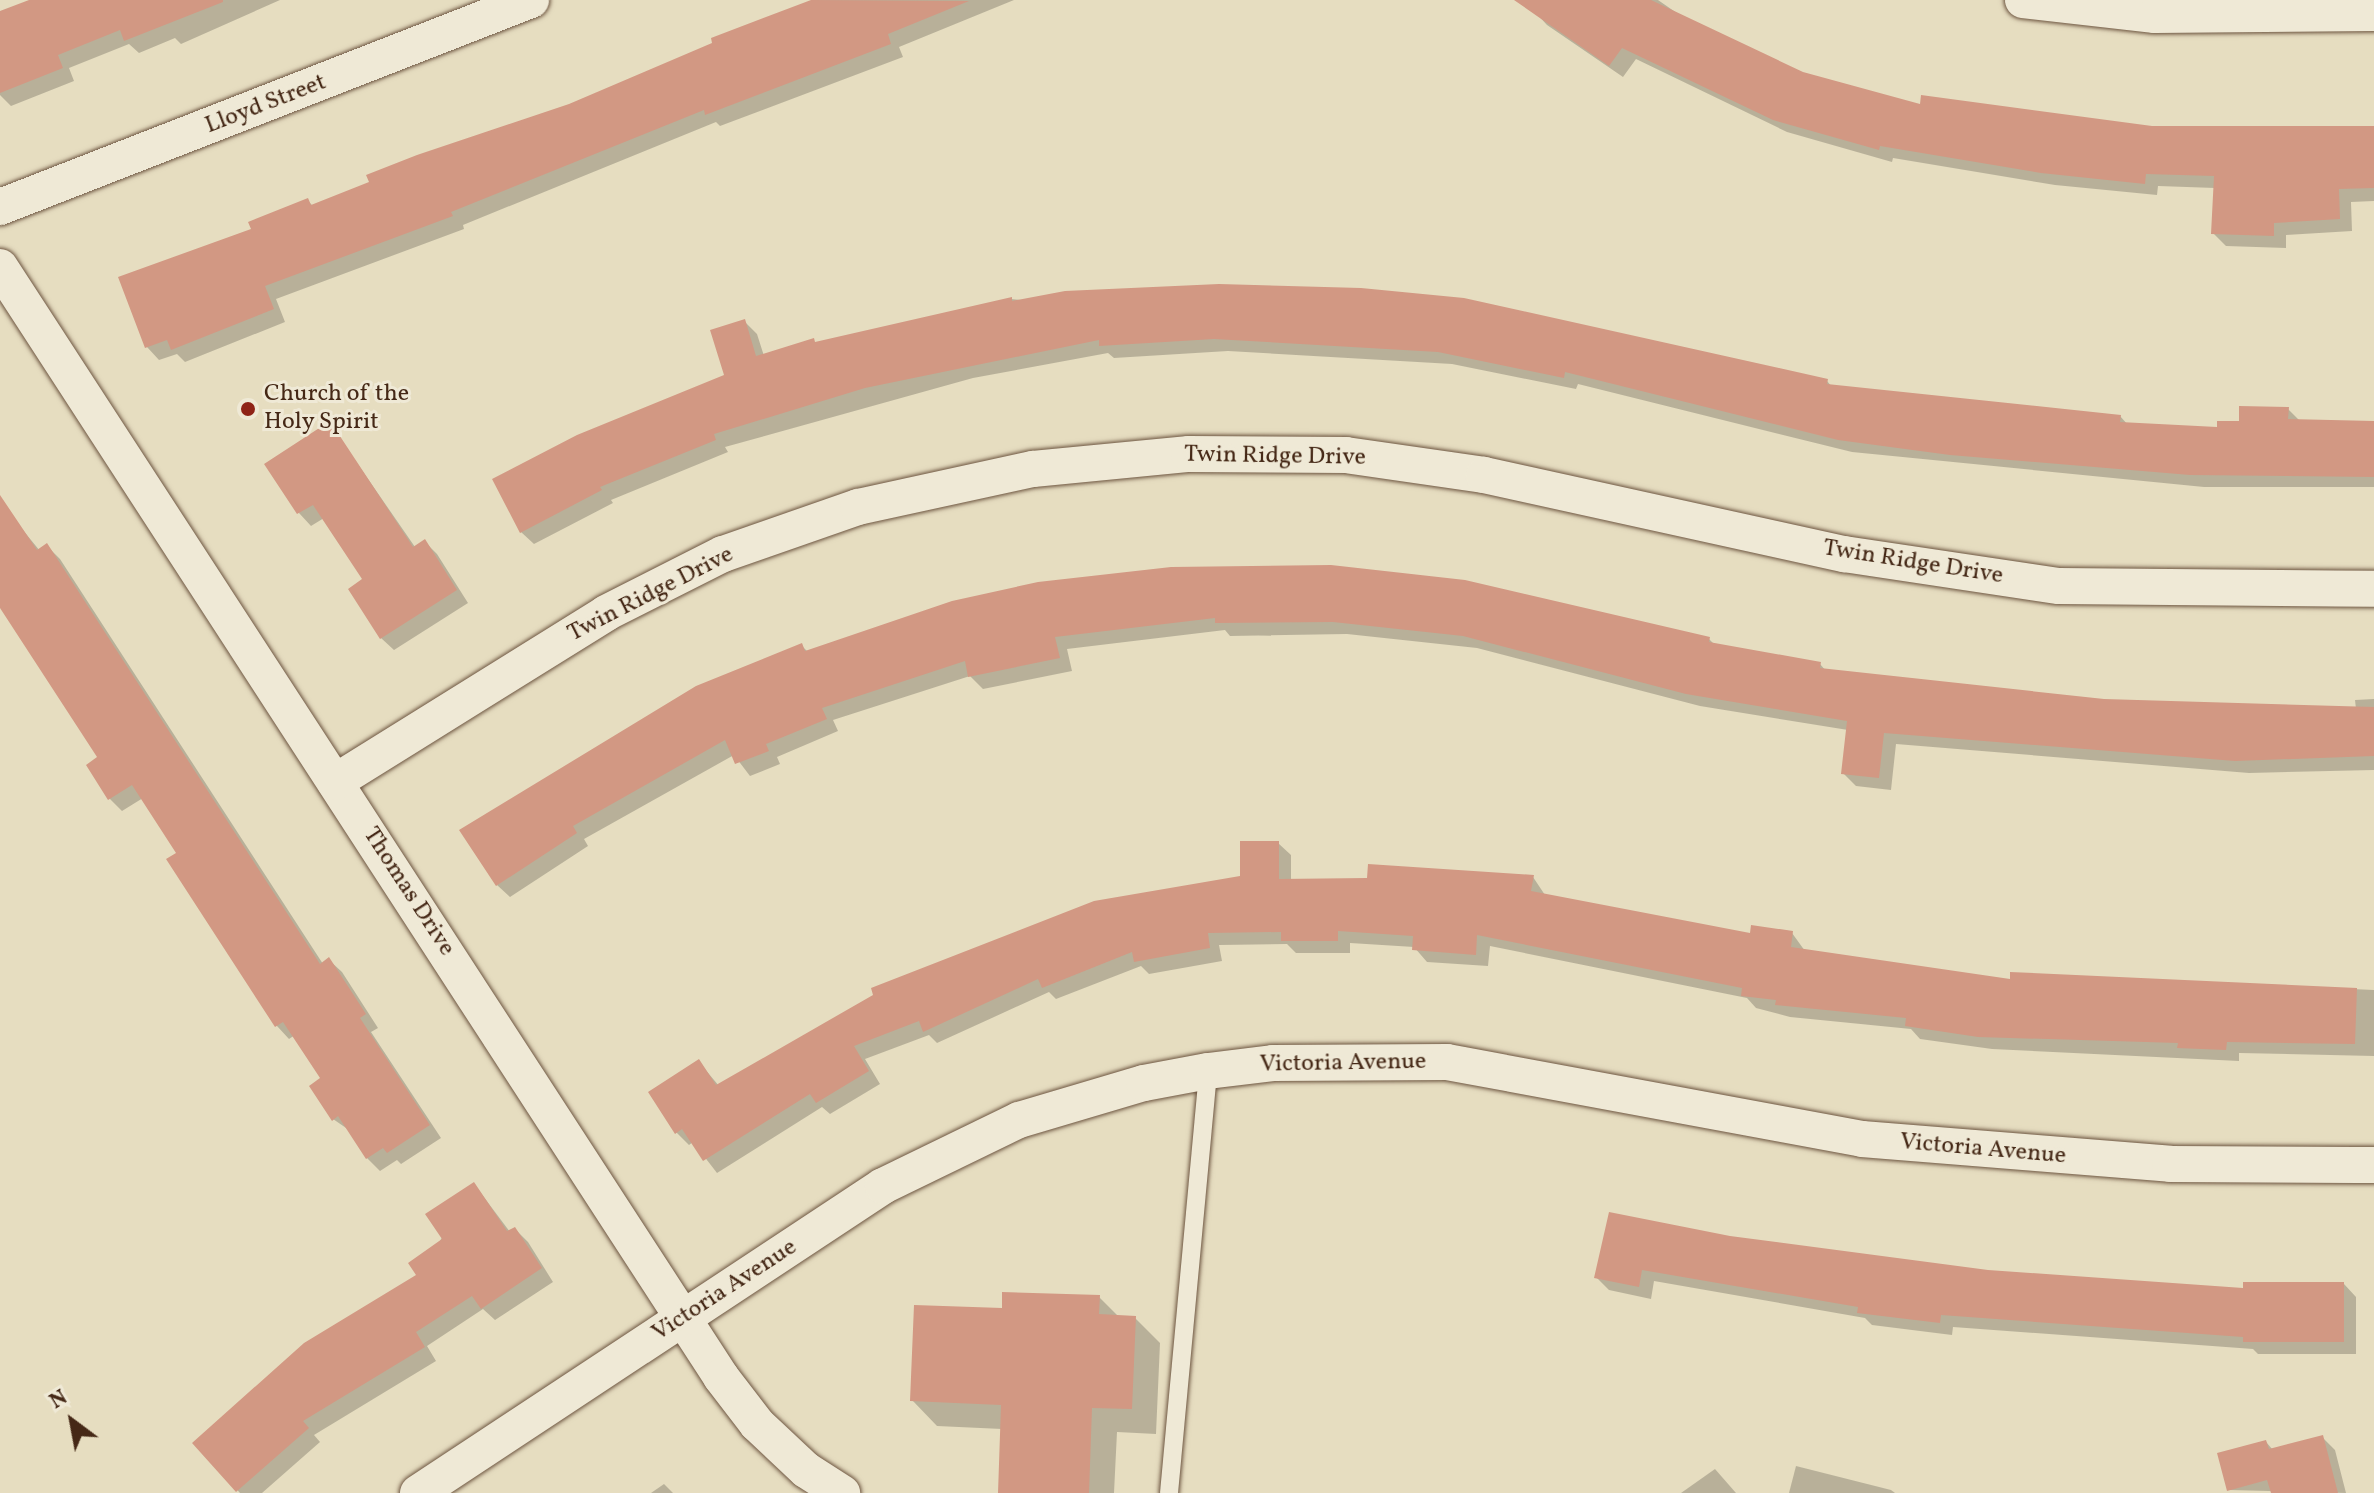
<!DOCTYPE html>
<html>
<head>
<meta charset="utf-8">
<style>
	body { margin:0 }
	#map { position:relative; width:2374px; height:1493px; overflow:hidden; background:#e6ddc0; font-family:Vollkorn,serif }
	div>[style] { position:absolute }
	.shadow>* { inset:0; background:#0003 }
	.building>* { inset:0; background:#d29883 }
	.roads { filter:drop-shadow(0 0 2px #6d5540) drop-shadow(0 0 2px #6d5540) }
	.lane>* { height:18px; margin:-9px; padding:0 9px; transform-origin:9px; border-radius:9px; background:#efe9d6 }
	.street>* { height:36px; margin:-18px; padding:0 18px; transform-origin:18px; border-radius:18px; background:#efe9d6 }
	.dots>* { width:22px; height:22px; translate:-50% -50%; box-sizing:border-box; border:4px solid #efe9d6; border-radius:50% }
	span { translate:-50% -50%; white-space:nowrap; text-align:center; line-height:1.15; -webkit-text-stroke:6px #efe9d6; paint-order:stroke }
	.street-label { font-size:24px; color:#452816 }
	.poi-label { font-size:24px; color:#452816 }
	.left { translate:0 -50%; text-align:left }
	.north { position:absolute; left:32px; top:1381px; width:80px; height:80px; -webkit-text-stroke:6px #efe9d6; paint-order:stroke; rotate:328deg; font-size:22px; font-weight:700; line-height:32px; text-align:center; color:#452816 }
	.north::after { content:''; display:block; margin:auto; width:28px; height:36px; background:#452816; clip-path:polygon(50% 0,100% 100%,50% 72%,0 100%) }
</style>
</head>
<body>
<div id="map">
	<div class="shadow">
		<i style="clip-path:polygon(34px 0,280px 0,181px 44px,175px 38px,139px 53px,129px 44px,69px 68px,74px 81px,11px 106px,0 95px,0 14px)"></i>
		<i style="clip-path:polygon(814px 0,1014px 0,899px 47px,903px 57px,720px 126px,716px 122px,463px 225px,464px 229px,276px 299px,285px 322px,185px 362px,177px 354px,159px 360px,147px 347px,253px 230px,307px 200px,313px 206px,570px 106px)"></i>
		<i style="clip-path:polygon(1538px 0,1658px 0,1684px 18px,1802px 73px,1921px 107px,2151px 128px,2374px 128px,2374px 201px,2351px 202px,2352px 231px,2286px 235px,2286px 248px,2226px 246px,2213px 233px,2215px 188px,2158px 186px,2157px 195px,2055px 185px,1893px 158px,1892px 162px,1787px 132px,1636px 59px,1623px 77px,1547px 25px,1535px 12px)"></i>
		<i style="clip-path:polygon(1011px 299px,1827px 381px,1832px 387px,2120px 416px,2128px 425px,2219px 429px,2288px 409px,2301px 422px,2374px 422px,2374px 487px,2204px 487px,1852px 452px,1578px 384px,1576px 389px,1452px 364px,1228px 351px,1114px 358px,1108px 353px,973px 378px,725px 447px,728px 452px,611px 500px,613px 503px,534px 544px,521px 532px,727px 376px,744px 321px,757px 334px,764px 356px)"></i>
		<i style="clip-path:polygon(330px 424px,415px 547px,424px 541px,437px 554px,468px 603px,394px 650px,381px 638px,365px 580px,324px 518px,311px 526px,299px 513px)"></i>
		<i style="clip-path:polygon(13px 518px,40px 551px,47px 546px,60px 559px,323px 964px,329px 960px,342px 972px,378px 1028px,371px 1032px,441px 1138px,401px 1164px,397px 1160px,380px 1171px,367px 1158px,349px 1130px,333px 1119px,323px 1079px,295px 1035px,289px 1039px,277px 1026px,169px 860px,179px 854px,143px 798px,122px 811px,110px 799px,100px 758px,0 599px,0 527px)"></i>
		<i style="clip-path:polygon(953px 603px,1709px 639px,1715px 645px,1820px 664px,1826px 671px,2104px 701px,2356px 709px,2355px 700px,2374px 699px,2374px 770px,2249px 773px,1896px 744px,1891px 790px,1856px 786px,1843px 773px,1848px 730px,1700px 706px,1477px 648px,1347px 634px,1230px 636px,1225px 630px,1067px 649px,1072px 671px,983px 689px,970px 676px,833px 720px,838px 731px,777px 757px,780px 764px,750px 776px,734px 755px,584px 839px,588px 846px,510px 897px,497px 885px,801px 645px,808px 652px)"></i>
		<i style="clip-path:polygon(1278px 843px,1291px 855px,1291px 881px,1533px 877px,1545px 895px,1752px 935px,1792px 933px,1805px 951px,2012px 981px,2012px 974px,2374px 990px,2374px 1056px,2239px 1053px,2239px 1061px,1992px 1049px,1920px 1039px,1911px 1029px,1790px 1017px,1756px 1008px,1747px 998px,1490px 946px,1488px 966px,1427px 962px,1414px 947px,1350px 943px,1350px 953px,1296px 953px,1287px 944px,1219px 945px,1222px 961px,1149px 974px,1141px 966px,1056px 999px,1049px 992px,937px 1043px,929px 1035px,865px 1059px,880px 1084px,830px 1114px,822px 1107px,717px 1173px,693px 1142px,689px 1145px,676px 1132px,699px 1062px,719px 1086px,1242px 878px)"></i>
		<i style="clip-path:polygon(474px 1184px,510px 1232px,515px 1229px,528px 1242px,553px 1282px,495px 1320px,483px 1309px,427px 1346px,436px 1361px,314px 1435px,320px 1442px,262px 1493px,240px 1493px,195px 1443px,419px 1276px)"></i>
		<i style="clip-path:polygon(1730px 1238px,1988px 1272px,2245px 1290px,2344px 1284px,2356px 1297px,2356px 1354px,2258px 1354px,2253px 1349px,1953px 1327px,1952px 1335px,1872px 1325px,1865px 1318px,1654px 1281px,1651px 1299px,1609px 1290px,1596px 1277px)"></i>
		<i style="clip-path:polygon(1099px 1297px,1119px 1317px,1135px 1318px,1160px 1343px,1156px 1434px,1117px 1432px,1114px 1493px,1000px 1493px,1002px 1429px,937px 1426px,912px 1400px,1004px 1311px)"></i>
		<i style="clip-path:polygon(2322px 1437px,2335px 1450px,2346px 1493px,2229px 1490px,2266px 1442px,2273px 1450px)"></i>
		<i style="clip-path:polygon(1796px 1466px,1891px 1490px,1895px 1493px,1789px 1493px)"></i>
		<i style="clip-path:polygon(1715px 1469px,1736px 1493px,1681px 1493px)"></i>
		<i style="clip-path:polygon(664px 1484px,673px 1493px,651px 1493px)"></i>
	</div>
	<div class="building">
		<i style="clip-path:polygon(29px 0,223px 0,223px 2px,124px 41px,120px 30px,58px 55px,63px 68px,0 93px,0 11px)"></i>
		<i style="clip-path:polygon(811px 0,969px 1px,888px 34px,891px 44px,705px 115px,704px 110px,451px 212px,453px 216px,265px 286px,274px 309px,171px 350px,167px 340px,145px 348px,118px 277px,251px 229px,248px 222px,308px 198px,311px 205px,369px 182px,366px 175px,417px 155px,569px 104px,712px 43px,711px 38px)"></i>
		<i style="clip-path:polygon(1514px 0,1651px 0,1803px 72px,1920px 104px,1921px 95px,2152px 126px,2374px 126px,2374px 188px,2339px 189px,2340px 219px,2274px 223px,2274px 236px,2211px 234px,2214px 176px,2146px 174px,2145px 184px,2041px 173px,1880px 146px,1879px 150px,1773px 120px,1622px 48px,1609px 66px)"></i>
		<i style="clip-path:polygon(1219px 284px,1361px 288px,1464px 298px,1828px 379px,1827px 384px,2121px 415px,2120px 422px,2217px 427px,2217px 421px,2239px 421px,2239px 406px,2289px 407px,2288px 419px,2374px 421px,2374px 477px,2190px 475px,1950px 455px,1838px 440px,1565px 372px,1564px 378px,1438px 352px,1214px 339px,1099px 346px,1099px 340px,865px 388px,714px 434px,716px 440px,600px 487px,602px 490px,520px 533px,492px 479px,577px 435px,724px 375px,710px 330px,745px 319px,756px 356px,814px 338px,815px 342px,1012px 297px,1012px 301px,1065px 291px)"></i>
		<i style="clip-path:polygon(330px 421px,413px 547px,425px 539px,457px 590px,380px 639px,348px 589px,362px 579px,313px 505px,297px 514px,264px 464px)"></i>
		<i style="clip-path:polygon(0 495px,37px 550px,47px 543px,320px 964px,329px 957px,366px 1014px,360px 1018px,430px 1125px,387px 1153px,383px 1148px,366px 1159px,338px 1116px,332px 1121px,309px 1086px,320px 1078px,283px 1022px,275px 1027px,166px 859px,176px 853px,132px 785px,108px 800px,86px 765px,97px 757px,0 608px)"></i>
		<i style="clip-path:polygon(1331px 565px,1465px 580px,1710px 637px,1709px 642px,1821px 662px,1820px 668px,2104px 699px,2374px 707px,2374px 756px,2235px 761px,1884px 733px,1879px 778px,1841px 774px,1847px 721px,1686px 694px,1463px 636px,1333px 622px,1215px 623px,1215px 618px,1055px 637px,1060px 658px,968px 677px,965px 661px,822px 708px,827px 719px,766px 744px,769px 751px,735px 764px,725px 740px,573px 826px,577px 833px,496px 886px,459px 830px,696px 686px,802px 643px,805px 651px,952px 601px,1038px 582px,1171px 567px)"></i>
		<i style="clip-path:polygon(1240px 841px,1279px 841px,1279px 879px,1367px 878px,1368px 864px,1534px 875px,1531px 891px,1750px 933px,1751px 925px,1793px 931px,1791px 947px,2010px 979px,2010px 972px,2357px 988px,2355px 1044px,2227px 1042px,2226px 1050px,2177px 1048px,2178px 1043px,1978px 1037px,1905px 1026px,1906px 1018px,1775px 1005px,1776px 1000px,1741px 996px,1742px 988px,1477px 935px,1476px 955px,1412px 950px,1413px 936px,1338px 931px,1338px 941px,1281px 941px,1281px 932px,1208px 933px,1210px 948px,1134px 962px,1132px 952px,1042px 988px,1038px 979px,923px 1032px,919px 1021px,854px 1046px,869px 1071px,816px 1103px,810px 1094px,703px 1161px,682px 1129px,675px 1134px,648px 1092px,699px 1059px,716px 1085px,873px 995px,871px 988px,1094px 901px,1240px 876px)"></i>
		<i style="clip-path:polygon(474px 1182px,507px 1231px,515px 1227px,542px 1268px,481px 1309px,472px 1296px,416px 1332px,425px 1347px,303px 1421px,309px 1428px,236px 1492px,192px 1443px,304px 1343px,416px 1275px,408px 1263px,442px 1239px,425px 1214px)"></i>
		<i style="clip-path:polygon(1609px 1212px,1730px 1236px,1988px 1270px,2243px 1288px,2243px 1282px,2344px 1282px,2344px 1342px,2243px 1342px,2243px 1337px,1941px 1315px,1940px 1323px,1857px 1313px,1858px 1307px,1642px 1270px,1639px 1287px,1594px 1278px)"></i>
		<i style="clip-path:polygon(1002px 1292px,1100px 1295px,1099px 1314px,1136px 1316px,1132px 1409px,1092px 1408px,1089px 1493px,998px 1493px,1001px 1405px,910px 1401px,914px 1305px,1002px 1308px)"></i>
		<i style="clip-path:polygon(2323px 1435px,2338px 1493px,2271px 1493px,2267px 1480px,2227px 1491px,2217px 1453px,2266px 1440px,2269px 1449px)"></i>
	</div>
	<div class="roads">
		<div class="lane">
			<i style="left:1169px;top:1493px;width:424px;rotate:-84.7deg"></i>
		</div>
		<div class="street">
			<i style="left:2023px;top:0;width:133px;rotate:6.5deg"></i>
			<i style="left:2155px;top:15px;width:219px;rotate:-0.5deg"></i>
			<i style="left:0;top:207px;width:570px;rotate:-21.3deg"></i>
			<i style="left:0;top:267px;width:1324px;rotate:56.99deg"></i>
			<i style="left:721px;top:1377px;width:59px;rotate:52.5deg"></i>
			<i style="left:757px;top:1424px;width:67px;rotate:43.2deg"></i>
			<i style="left:806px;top:1470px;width:43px;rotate:32.6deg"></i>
			<i style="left:335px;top:782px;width:319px;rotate:-31.9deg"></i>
			<i style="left:606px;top:613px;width:131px;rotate:-26.8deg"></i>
			<i style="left:723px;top:554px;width:143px;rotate:-19.2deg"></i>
			<i style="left:858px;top:507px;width:179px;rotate:-12.3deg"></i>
			<i style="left:1033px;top:469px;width:157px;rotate:-5.5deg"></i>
			<i style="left:1189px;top:454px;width:157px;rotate:0.4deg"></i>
			<i style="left:1346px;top:455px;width:139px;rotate:8.2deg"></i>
			<i style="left:1484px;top:475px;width:369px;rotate:12.4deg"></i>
			<i style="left:1844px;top:554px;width:217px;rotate:8.5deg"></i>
			<i style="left:2059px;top:586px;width:315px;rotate:0.5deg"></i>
			<i style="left:418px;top:1493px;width:557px;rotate:-33.43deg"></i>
			<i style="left:883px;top:1186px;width:151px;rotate:-25.9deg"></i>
			<i style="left:1019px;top:1120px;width:130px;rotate:-16.5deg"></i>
			<i style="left:1144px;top:1083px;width:65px;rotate:-10.6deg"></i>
			<i style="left:1208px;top:1071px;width:65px;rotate:-7deg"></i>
			<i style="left:1273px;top:1063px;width:174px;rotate:-0.3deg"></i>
			<i style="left:1447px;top:1062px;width:422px;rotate:10.5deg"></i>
			<i style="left:1862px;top:1139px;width:309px;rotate:4.6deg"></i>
			<i style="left:2170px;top:1164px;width:204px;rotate:0.3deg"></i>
		</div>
	</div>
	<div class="dots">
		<i style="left:248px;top:409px;background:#8f2418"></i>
	</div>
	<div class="street-label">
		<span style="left:266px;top:105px;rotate:-21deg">Lloyd Street</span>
		<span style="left:1275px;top:457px;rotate:1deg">Twin Ridge Drive</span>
		<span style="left:1913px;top:563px;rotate:9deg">Twin Ridge Drive</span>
		<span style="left:651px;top:595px;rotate:-27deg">Twin Ridge Drive</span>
		<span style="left:408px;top:892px;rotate:57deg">Thomas Drive</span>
		<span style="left:1343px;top:1064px;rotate:-1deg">Victoria Avenue</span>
		<span style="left:1983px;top:1150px;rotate:5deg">Victoria Avenue</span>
		<span style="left:725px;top:1291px;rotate:-33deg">Victoria Avenue</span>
	</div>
	<div class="poi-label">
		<span class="left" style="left:264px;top:409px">Church of the<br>Holy Spirit</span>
	</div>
	<div class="north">N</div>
</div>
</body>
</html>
